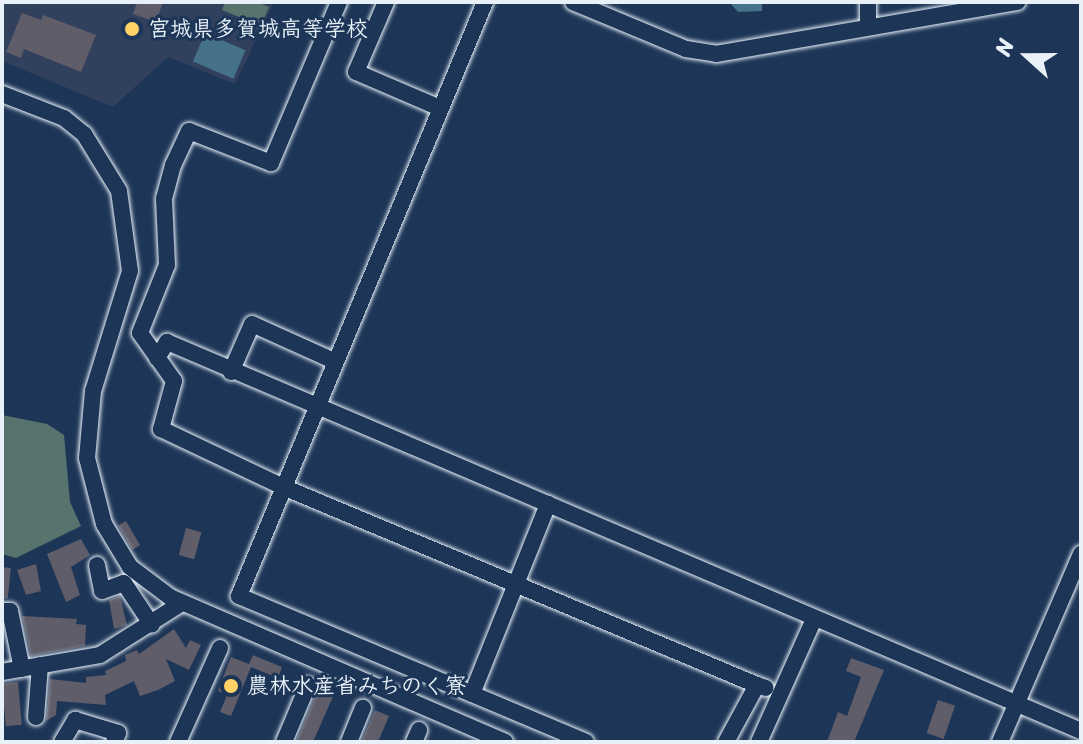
<!DOCTYPE html>
<html>
<head>
<meta charset="utf-8">
<style>
	body { margin:0 }
	#map { position:relative; width:1083px; height:744px; overflow:hidden; background:#1d3557; font-family:Sriracha,"Klee One",sans-serif }
	div>[style] { position:absolute }
	.built>* { inset:0; background:#31415d }
	.green>* { inset:0; background:#58726e }
	.water>* { inset:0; background:#457189; transform-origin:0 0 }
	.building>* { inset:0; background:#5f5d6a; transform-origin:0 0 }
	.roads { filter:drop-shadow(0 0 2px #e8f1f8) drop-shadow(0 0 2px #e8f1f8) }
	.minor>* { height:16px; margin:-8px; padding:0 8px; transform-origin:8px; border-radius:8px; background:#1d3557 }
	.dots>* { width:22px; height:22px; translate:-50% -50%; box-sizing:border-box; border:4px solid #1d3557; border-radius:50% }
	span { translate:-50% -50%; white-space:nowrap; text-align:center; line-height:1.15; -webkit-text-stroke:6px #1d3557; paint-order:stroke }
	.poi-label { font-size:22px; color:#e8f1f8; font-weight:700 }
	.left { translate:0 -50%; text-align:left }
	.frame { position:absolute; inset:0; border:4px solid #e8f1f8; pointer-events:none }
	.north { position:absolute; left:987px; top:16px; width:80px; height:80px; -webkit-text-stroke:6px #1d3557; paint-order:stroke; rotate:291deg; font-size:22px; font-weight:700; line-height:32px; text-align:center; color:#e8f1f8 }
	.north::after { content:''; display:block; margin:auto; width:28px; height:36px; background:#e8f1f8; clip-path:polygon(50% 0,100% 100%,50% 72%,0 100%) }
</style>
</head>
<body>
<div id="map">
	<div class="built">
		<i style="clip-path:polygon(2px 2px,274px 2px,235px 84px,168px 57px,113px 107px,2px 61px)"></i>
	</div>
	<div class="green">
		<i style="clip-path:polygon(225px 2px,257px 2px,269px 7px,261px 26px,222px 10px)"></i>
		<i style="clip-path:polygon(2px 415px,47px 424px,64px 435px,70px 502px,81px 526px,16px 558px,2px 554px)"></i>
	</div>
	<div class="water">
		<i style="clip-path:polygon(729px 2px,762px 2px,762px 11px,738px 12px)"></i>
		<i style="left:205px;top:33px;width:44px;height:31px;rotate:23deg"></i>
	</div>
	<div class="building">
		<i style="clip-path:polygon(137px 2px,163px 2px,156px 22px,133px 14px)"></i>
		<i style="clip-path:polygon(22px 13px,41px 20px,43px 15px,96px 35px,81px 72px,24px 49px,21px 58px,6px 52px)"></i>
		<i style="left:126px;top:521px;width:28px;height:9px;rotate:60deg"></i>
		<i style="left:186px;top:528px;width:16px;height:28px;rotate:15deg"></i>
		<i style="clip-path:polygon(81px 539px,90px 555px,71px 567px,80px 595px,66px 602px,47px 554px)"></i>
		<i style="clip-path:polygon(36px 564px,41px 591px,26px 595px,17px 570px)"></i>
		<i style="left:2px;top:567px;width:9px;height:31px;rotate:6deg"></i>
		<i style="clip-path:polygon(120px 596px,127px 625px,114px 629px,109px 600px)"></i>
		<i style="clip-path:polygon(22px 616px,77px 619px,76px 624px,86px 625px,85px 646px,31px 656px)"></i>
		<i style="clip-path:polygon(174px 629px,186px 648px,190px 640px,201px 645px,189px 670px,166px 659px,175px 681px,158px 690px,140px 696px,134px 681px,105px 695px,106px 705px,57px 701px,56px 715px,46px 721px,50px 679px,86px 683px,86px 677px,106px 675px,105px 671px,126px 661px,125px 655px,137px 650px,139px 654px)"></i>
		<i style="clip-path:polygon(253px 655px,282px 667px,278px 678px,251px 667px,231px 716px,220px 712px,227px 695px,218px 691px,231px 657px,249px 664px)"></i>
		<i style="clip-path:polygon(851px 658px,884px 670px,854px 742px,827px 742px,838px 712px,847px 716px,861px 677px,846px 671px)"></i>
		<i style="left:18px;top:682px;width:43px;height:16px;rotate:85deg"></i>
		<i style="clip-path:polygon(320px 685px,335px 692px,313px 742px,296px 742px)"></i>
		<i style="left:938px;top:700px;width:18px;height:35px;rotate:19deg"></i>
		<i style="clip-path:polygon(375px 710px,389px 716px,378px 742px,361px 742px)"></i>
	</div>
	<div class="roads">
		<div class="minor">
			<i style="left:339px;top:2px;width:175px;rotate:112.9deg"></i>
			<i style="left:271px;top:163px;width:88px;rotate:-158.7deg"></i>
			<i style="left:189px;top:131px;width:38px;rotate:115deg"></i>
			<i style="left:173px;top:165px;width:35px;rotate:105deg"></i>
			<i style="left:164px;top:199px;width:66px;rotate:87.4deg"></i>
			<i style="left:167px;top:265px;width:73px;rotate:111.7deg"></i>
			<i style="left:140px;top:333px;width:59px;rotate:54.7deg"></i>
			<i style="left:174px;top:381px;width:50px;rotate:105.2deg"></i>
			<i style="left:161px;top:429px;width:135px;rotate:25.4deg"></i>
			<i style="left:283px;top:487px;width:514px;rotate:22.67deg"></i>
			<i style="left:386px;top:2px;width:76px;rotate:113.2deg"></i>
			<i style="left:356px;top:72px;width:91px;rotate:23.2deg"></i>
			<i style="left:485px;top:2px;width:643px;rotate:112.5deg"></i>
			<i style="left:239px;top:596px;width:376px;rotate:22.8deg"></i>
			<i style="left:573px;top:2px;width:122px;rotate:22.6deg"></i>
			<i style="left:686px;top:49px;width:30px;rotate:9deg"></i>
			<i style="left:716px;top:54px;width:306px;rotate:-9.8deg"></i>
			<i style="left:868px;top:2px;width:24px;rotate:90deg"></i>
			<i style="left:2px;top:94px;width:66px;rotate:21.2deg"></i>
			<i style="left:64px;top:118px;width:26px;rotate:39deg"></i>
			<i style="left:84px;top:134px;width:67px;rotate:58.4deg"></i>
			<i style="left:119px;top:191px;width:81px;rotate:82.2deg"></i>
			<i style="left:130px;top:271px;width:126px;rotate:107.1deg"></i>
			<i style="left:93px;top:391px;width:67px;rotate:95.1deg"></i>
			<i style="left:87px;top:458px;width:68px;rotate:75.6deg"></i>
			<i style="left:104px;top:524px;width:50px;rotate:58.8deg"></i>
			<i style="left:130px;top:567px;width:50px;rotate:36.9deg"></i>
			<i style="left:170px;top:597px;width:365px;rotate:23.4deg"></i>
			<i style="left:157px;top:358px;width:19px;rotate:-58deg"></i>
			<i style="left:167px;top:342px;width:993px;rotate:23.05deg"></i>
			<i style="left:231px;top:372px;width:52px;rotate:-66.4deg"></i>
			<i style="left:252px;top:324px;width:90px;rotate:24.3deg"></i>
			<i style="left:97px;top:565px;width:26px;rotate:79deg"></i>
			<i style="left:102px;top:591px;width:23px;rotate:-20deg"></i>
			<i style="left:124px;top:583px;width:50px;rotate:56.3deg"></i>
			<i style="left:2px;top:611px;width:8px"></i>
			<i style="left:10px;top:611px;width:59px;rotate:78.3deg"></i>
			<i style="left:2px;top:672px;width:99px;rotate:-9.8deg"></i>
			<i style="left:100px;top:655px;width:97px;rotate:-32.4deg"></i>
			<i style="left:472px;top:694px;width:205px;rotate:-68.2deg"></i>
			<i style="left:36px;top:717px;width:52px;rotate:-85.6deg"></i>
			<i style="left:62px;top:742px;width:26px;rotate:-59deg"></i>
			<i style="left:75px;top:720px;width:45px;rotate:16.8deg"></i>
			<i style="left:118px;top:733px;width:10px;rotate:114deg"></i>
			<i style="left:178px;top:742px;width:103px;rotate:-65.9deg"></i>
			<i style="left:284px;top:742px;width:62px;rotate:-67.2deg"></i>
			<i style="left:349px;top:742px;width:37px;rotate:-68deg"></i>
			<i style="left:414px;top:742px;width:13px;rotate:-67deg"></i>
			<i style="left:726px;top:742px;width:65px;rotate:-61.5deg"></i>
			<i style="left:757px;top:685px;width:9px;rotate:18deg"></i>
			<i style="left:759px;top:742px;width:135px;rotate:-65.9deg"></i>
			<i style="left:1000px;top:742px;width:205px;rotate:-66.7deg"></i>
		</div>
	</div>
	<div class="dots">
		<i style="left:132px;top:29px;background:#ffd166"></i>
		<i style="left:231px;top:686px;background:#ffd166"></i>
	</div>
	<div class="poi-label">
		<span class="left" style="left:148px;top:29px">宮城県多賀城高等学校</span>
		<span class="left" style="left:247px;top:686px">農林水産省みちのく寮</span>
	</div>
	<div class="frame"></div>
	<div class="north">N</div>
</div>
</body>
</html>
